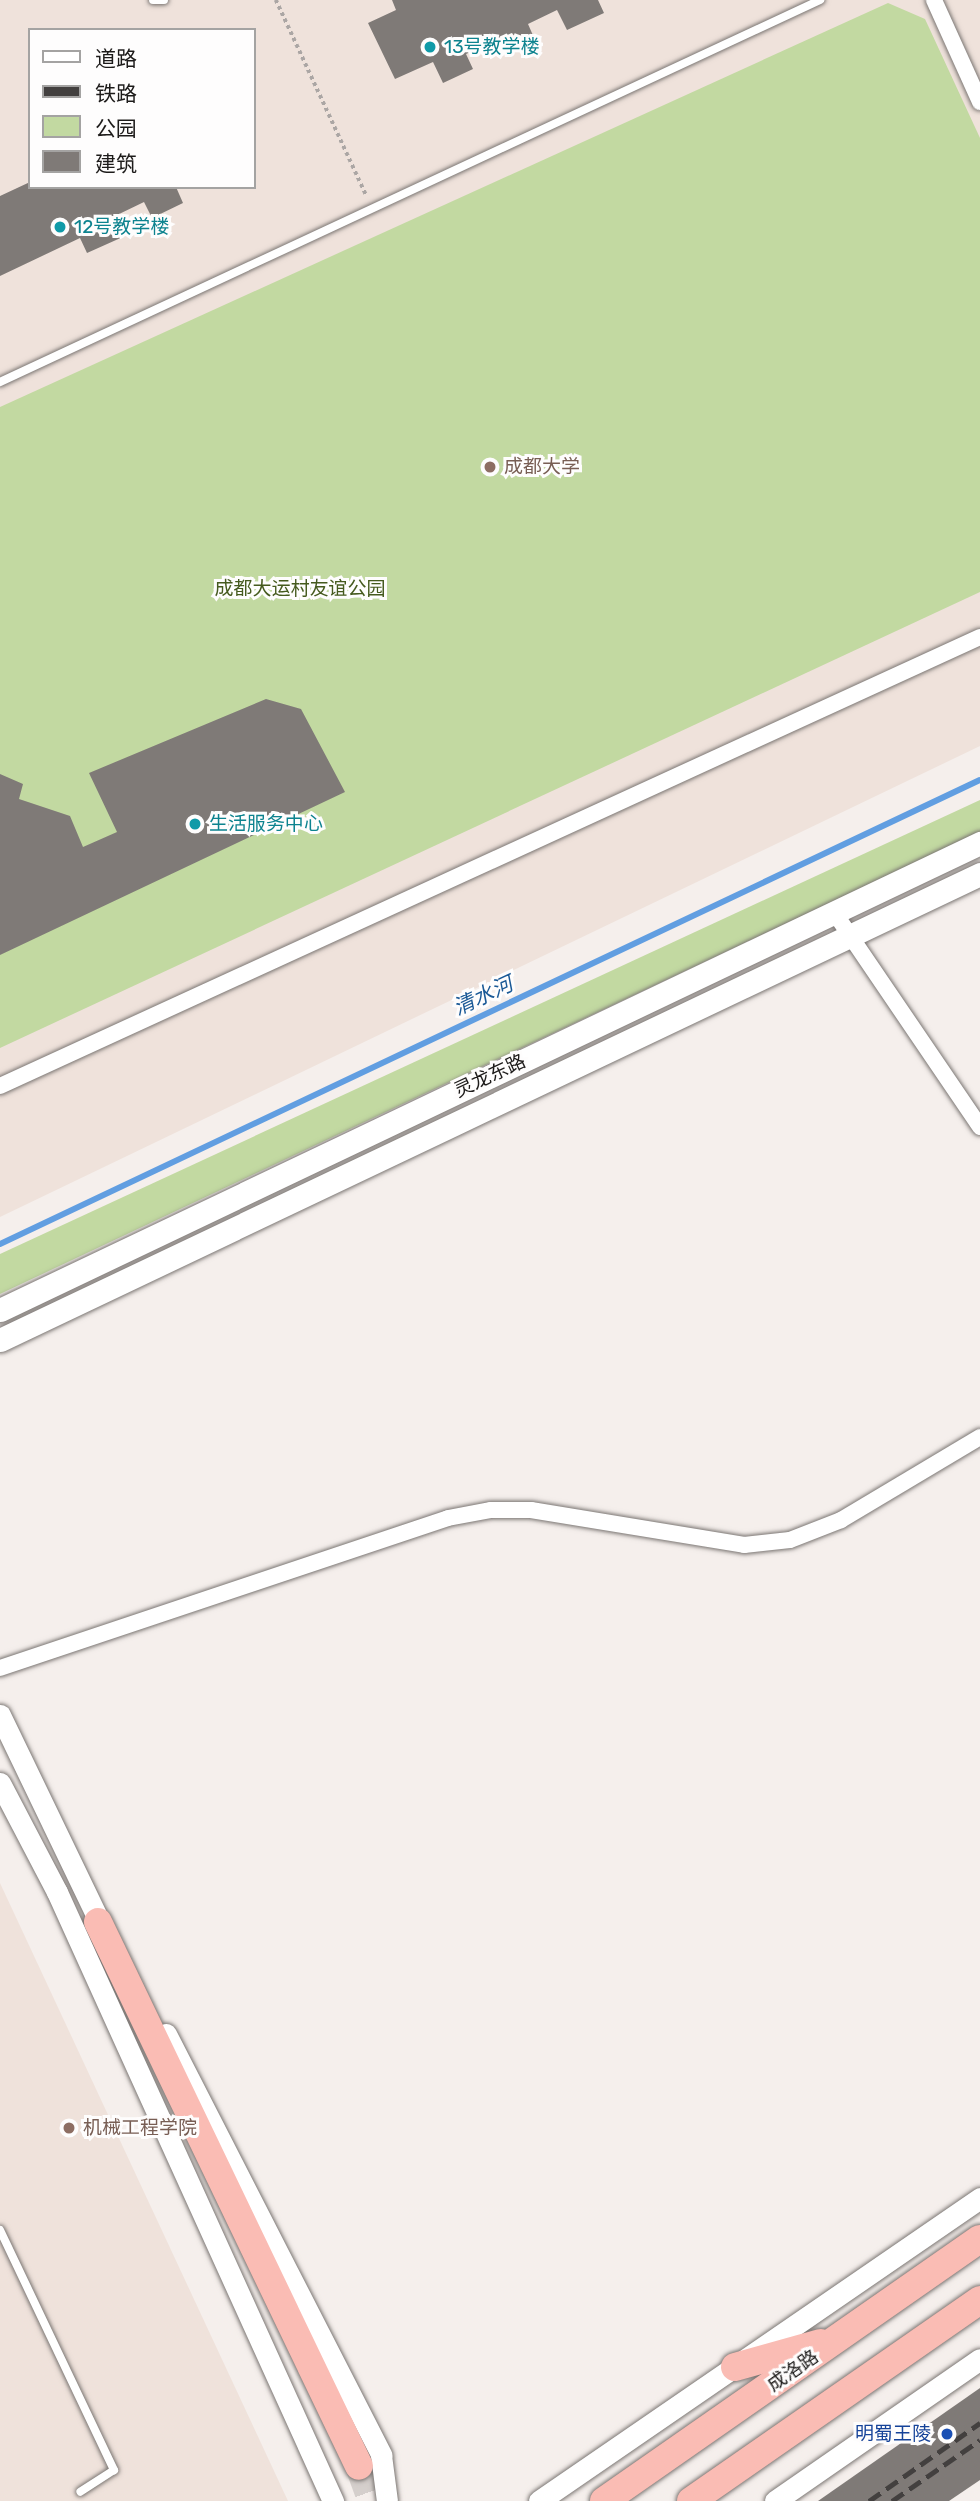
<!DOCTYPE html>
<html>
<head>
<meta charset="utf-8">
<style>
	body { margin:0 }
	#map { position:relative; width:980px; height:2501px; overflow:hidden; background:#f5efec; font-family:Rubik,"Noto Sans SC",sans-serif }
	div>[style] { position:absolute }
	.built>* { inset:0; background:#efe2db }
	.green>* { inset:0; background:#c2d9a1 }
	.stream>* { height:6px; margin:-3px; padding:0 3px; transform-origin:3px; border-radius:3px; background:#619ee1 }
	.building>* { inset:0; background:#7f7a77 }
	.trunk-tunnel>* { height:28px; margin-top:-14px; transform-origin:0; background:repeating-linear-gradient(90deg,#d5cfcc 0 28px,transparent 0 42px) }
	.path>* { height:3.5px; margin-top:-1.75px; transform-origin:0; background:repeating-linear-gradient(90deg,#aba6a4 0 3.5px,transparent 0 7px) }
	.roads { filter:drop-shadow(0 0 2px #7b7673) drop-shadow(0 0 2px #7b7673) }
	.service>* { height:8px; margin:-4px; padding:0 4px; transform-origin:4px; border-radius:4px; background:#fff }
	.minor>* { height:16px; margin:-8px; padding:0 8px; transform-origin:8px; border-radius:8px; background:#fff }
	.tertiary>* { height:21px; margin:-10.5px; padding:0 10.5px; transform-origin:10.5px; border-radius:10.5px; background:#fff }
	.secondary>* { height:23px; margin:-11.5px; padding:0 11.5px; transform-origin:11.5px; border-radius:11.5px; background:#fff }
	.trunk>* { height:28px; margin:-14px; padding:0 14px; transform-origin:14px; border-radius:14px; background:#fabcb4 }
	.rail>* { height:5px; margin-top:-2.5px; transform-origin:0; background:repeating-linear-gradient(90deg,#43403f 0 14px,transparent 0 21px) }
	.dots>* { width:19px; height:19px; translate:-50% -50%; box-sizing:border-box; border:4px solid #fefdfd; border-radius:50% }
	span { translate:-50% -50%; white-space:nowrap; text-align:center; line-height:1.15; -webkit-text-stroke:6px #fefdfd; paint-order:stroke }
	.culture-label { font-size:19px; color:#0d838f }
	.left { translate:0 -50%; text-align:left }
	.education-label { font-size:19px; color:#785e54 }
	.park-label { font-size:19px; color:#455a1e }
	.street-label { font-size:19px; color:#1d1b1a }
	.transit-label { font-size:19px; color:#164399 }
	.right { translate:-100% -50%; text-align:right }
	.water-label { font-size:21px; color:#1a5996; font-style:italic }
	.legend { position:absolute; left:28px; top:28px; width:228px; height:161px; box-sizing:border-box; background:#fefdfd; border:2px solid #a4a3a2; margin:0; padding:9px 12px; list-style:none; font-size:21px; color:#1d1b1a }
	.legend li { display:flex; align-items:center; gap:14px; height:35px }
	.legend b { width:35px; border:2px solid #a4a3a2 }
</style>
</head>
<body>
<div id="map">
	<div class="built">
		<i style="clip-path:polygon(evenodd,0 0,980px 0,980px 746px,0 1217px,0 0,30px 30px,254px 30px,254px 187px,30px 187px,30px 30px)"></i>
		<i style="clip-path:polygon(0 1883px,288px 2501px,0 2501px)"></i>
	</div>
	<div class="green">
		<i style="clip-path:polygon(888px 3px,925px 19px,980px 138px,980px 592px,0 1048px,0 407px)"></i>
		<i style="clip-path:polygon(980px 800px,980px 832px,0 1294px,0 1254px)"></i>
	</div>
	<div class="stream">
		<i style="left:0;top:1244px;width:1084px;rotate:-25.34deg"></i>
	</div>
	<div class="building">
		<i style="clip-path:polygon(392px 0,598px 0,604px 13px,567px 30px,557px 10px,528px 24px,535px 40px,504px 55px,497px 40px,466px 54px,473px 69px,443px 83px,433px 62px,395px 79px,368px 23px,396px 10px)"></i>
		<i style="clip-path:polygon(30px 182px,30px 187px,176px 187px,183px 203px,152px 218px,144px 202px,115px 216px,125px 236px,87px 253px,80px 238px,0 276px,0 196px)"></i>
		<i style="clip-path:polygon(266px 699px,301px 709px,345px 792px,0 955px,0 774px,23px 784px,19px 799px,70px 816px,83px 847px,117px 832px,89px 773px)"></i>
		<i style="clip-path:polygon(980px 2388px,980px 2480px,949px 2501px,818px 2501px)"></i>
	</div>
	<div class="trunk-tunnel">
		<i style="left:359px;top:2466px;width:37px;rotate:70deg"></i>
	</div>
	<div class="path">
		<i style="left:276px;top:0;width:215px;rotate:65.2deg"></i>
	</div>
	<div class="roads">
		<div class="service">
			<i style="left:153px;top:0;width:11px"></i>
			<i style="left:0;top:382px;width:905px;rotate:-24.98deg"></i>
			<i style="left:0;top:2230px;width:266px;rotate:64.6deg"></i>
			<i style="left:114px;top:2470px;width:40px;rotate:147.1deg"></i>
		</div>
		<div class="minor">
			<i style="left:934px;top:0;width:112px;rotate:65.7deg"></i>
			<i style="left:834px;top:912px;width:260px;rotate:55.8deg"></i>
			<i style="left:0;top:1086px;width:1078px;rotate:-24.62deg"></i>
			<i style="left:0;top:1668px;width:472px;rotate:-18.5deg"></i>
			<i style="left:448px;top:1518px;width:44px;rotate:-10.5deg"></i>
			<i style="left:491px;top:1510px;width:40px"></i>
			<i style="left:531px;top:1510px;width:216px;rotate:9.3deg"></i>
			<i style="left:744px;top:1545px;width:46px;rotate:-6.2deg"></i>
			<i style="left:790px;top:1540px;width:55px;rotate:-21.4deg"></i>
			<i style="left:841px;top:1520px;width:162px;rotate:-30.8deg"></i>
		</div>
		<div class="tertiary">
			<i style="left:0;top:1715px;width:244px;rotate:64.3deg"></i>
			<i style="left:0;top:1783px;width:123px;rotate:62.4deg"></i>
			<i style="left:57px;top:1892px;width:669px;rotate:65.62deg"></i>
			<i style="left:166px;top:2034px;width:473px;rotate:62.9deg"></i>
			<i style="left:381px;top:2455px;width:46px;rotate:82.6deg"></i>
			<i style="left:539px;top:2501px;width:535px;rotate:-34.49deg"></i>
			<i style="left:775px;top:2501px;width:249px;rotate:-34.7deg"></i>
		</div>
		<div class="secondary">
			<i style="left:0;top:1310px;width:1086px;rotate:-25.48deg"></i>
			<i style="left:0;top:1340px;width:1085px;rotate:-25.43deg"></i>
		</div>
		<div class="trunk">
			<i style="left:98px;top:1922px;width:603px;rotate:64.37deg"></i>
			<i style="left:735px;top:2367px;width:89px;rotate:-15.6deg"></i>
			<i style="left:604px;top:2501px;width:458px;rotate:-34.9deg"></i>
			<i style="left:691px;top:2501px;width:352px;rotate:-34.8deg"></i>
		</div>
	</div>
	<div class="rail">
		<i style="left:869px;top:2501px;width:136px;rotate:-35.1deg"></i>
		<i style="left:892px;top:2501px;width:107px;rotate:-34.7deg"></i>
	</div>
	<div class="dots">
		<i style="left:430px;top:47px;background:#0f9aa8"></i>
		<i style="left:60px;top:227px;background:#0f9aa8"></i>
		<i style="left:490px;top:467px;background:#8d6e63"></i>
		<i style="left:195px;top:824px;background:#0f9aa8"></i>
		<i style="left:69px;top:2128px;background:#8d6e63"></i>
		<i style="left:947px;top:2434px;background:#1a4fb4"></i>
	</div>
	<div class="culture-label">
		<span class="left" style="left:444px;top:47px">13号教学楼</span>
		<span class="left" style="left:74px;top:227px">12号教学楼</span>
		<span class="left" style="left:209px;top:824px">生活服务中心</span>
	</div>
	<div class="education-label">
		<span class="left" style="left:504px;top:467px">成都大学</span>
		<span class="left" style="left:83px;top:2128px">机械工程学院</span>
	</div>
	<div class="park-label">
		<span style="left:300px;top:589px">成都大运村友谊公园</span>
	</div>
	<div class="street-label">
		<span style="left:490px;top:1076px;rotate:-25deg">灵龙东路</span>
		<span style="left:793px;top:2371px;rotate:-35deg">成洛路</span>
	</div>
	<div class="transit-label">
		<span class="right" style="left:931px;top:2434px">明蜀王陵</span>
	</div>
	<div class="water-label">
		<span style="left:483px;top:996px;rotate:-25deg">清水河</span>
	</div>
	<ul class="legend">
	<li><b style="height:9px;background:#fff"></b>道路</li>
	<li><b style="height:9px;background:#43403f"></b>铁路</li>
	<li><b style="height:19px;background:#c2d9a1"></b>公园</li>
	<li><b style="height:19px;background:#7f7a77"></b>建筑</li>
	</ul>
</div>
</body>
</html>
